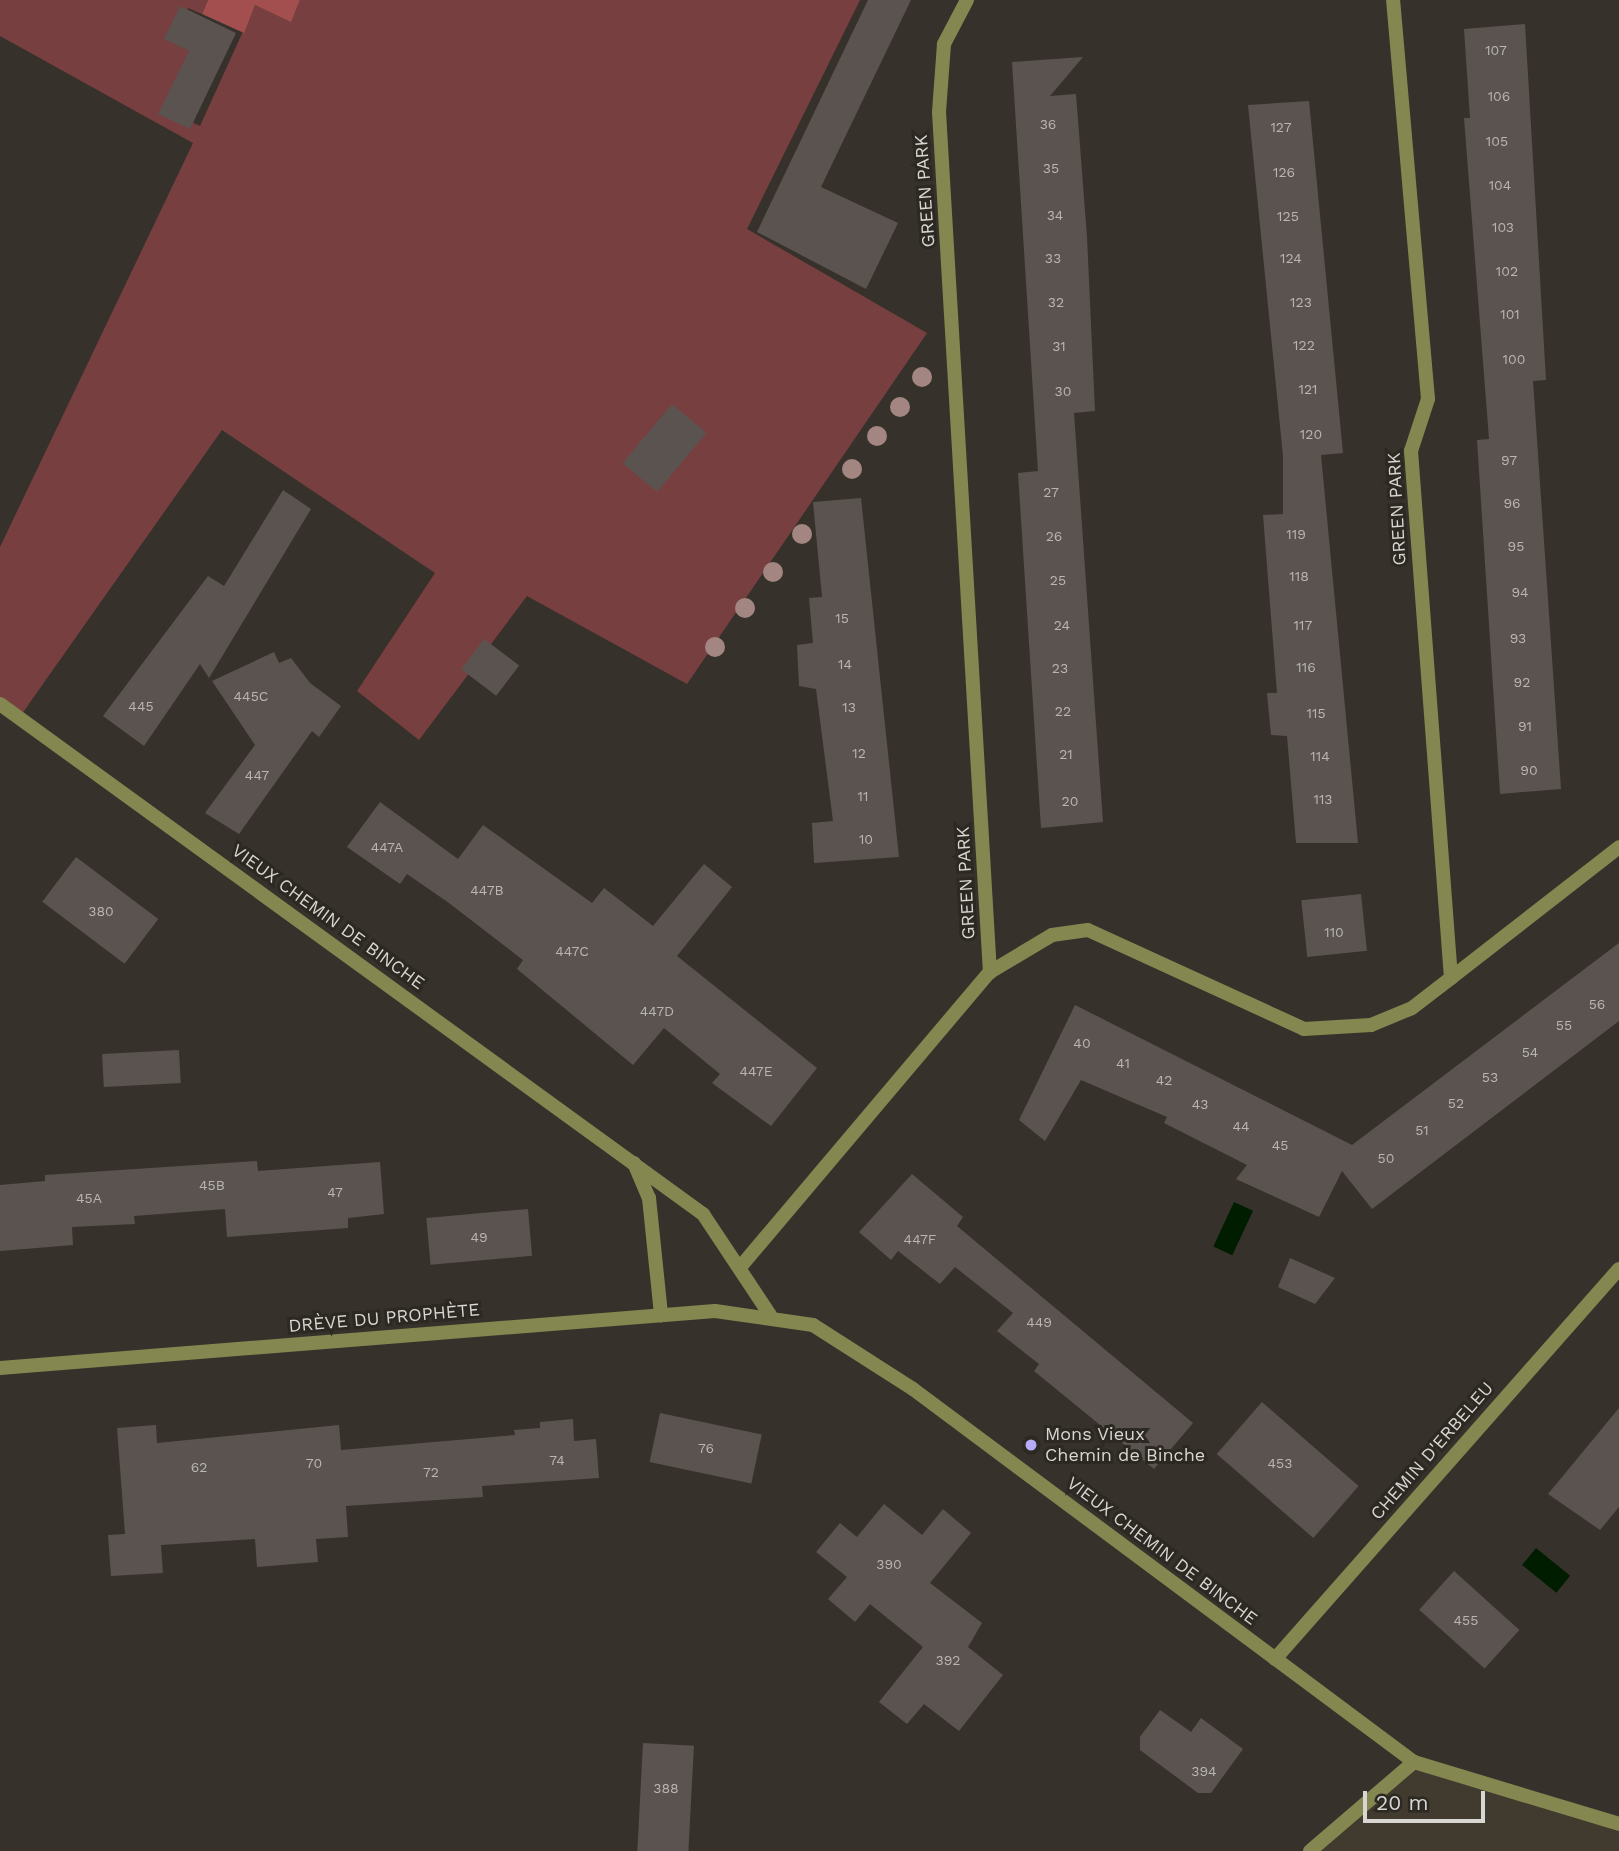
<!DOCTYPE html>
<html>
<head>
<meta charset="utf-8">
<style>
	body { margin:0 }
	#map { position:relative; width:1619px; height:1851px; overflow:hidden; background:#36322b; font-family:"Work Sans",sans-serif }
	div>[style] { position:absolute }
	.built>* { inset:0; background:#413a2e }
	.green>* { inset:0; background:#773f3f }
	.forest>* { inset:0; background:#a34f4f }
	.water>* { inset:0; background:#001d00; transform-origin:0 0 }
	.building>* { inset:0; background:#5b534f; transform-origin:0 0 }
	.minor>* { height:14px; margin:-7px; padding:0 7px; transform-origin:7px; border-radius:7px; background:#848850 }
	.trees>* { width:20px; height:20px; margin:-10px; border-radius:50%; background:#a38681 }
	.dots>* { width:19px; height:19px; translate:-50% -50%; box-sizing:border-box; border:4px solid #2c2822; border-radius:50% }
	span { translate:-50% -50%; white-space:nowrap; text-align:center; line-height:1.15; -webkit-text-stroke:6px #2c2822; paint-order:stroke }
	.number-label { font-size:14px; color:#b9b5b1 }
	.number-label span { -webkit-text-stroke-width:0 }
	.street-label { font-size:18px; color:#d8d6d2 }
	.poi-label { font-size:18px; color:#d8d6d2 }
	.left { translate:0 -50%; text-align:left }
	.scale { position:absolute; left:1363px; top:1791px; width:122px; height:32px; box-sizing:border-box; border:4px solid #d8d6d2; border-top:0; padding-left:9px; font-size:21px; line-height:24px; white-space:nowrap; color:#d8d6d2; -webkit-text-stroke:5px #2c2822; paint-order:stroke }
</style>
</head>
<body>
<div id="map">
	<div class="built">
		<i style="clip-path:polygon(1414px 1762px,1619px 1824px,1619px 1851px,1310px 1851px)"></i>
	</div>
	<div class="green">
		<i style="clip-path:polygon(0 0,208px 0,202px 14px,188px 8px,178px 28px,209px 43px,185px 119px,200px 126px,255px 5px,291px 21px,300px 0,860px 0,747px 229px,927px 333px,687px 684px,527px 596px,419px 740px,357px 691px,435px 573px,222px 430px,19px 718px,0 704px,0 547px,193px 143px,0 36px)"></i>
	</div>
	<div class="forest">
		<i style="clip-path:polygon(208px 0,300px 0,291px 22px,255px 5px,244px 33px,202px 14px)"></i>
	</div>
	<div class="water">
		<i style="left:1234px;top:1202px;width:21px;height:49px;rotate:25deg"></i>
		<i style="left:1536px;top:1548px;width:44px;height:22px;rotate:39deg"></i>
	</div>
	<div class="building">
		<i style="clip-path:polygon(868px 0,911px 0,821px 187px,898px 223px,866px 289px,757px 232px)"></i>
		<i style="clip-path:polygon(180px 6px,236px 33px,190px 129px,158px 114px,189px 51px,164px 39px)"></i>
		<i style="clip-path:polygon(1525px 24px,1546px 380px,1533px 381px,1561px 789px,1500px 794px,1477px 440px,1489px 439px,1464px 118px,1470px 118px,1464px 29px)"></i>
		<i style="clip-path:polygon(1083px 57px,1050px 96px,1076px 94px,1087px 237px,1095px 411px,1074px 413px,1103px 822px,1041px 828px,1018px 473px,1038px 471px,1012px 62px)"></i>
		<i style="clip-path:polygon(1309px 101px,1343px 453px,1321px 455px,1358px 843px,1296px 843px,1287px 736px,1271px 735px,1267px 693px,1277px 693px,1263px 515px,1283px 514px,1283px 456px,1248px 105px)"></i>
		<i style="left:672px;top:404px;width:45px;height:77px;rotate:40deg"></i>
		<i style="clip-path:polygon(283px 490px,311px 509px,209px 678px,200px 664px,144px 746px,103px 716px,208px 576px,224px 586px)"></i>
		<i style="clip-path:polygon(861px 498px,899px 857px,814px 863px,812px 823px,833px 821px,816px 689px,799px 686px,797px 645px,813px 643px,809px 598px,822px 597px,813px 502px)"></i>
		<i style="left:484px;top:639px;width:44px;height:38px;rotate:37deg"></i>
		<i style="clip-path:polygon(274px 652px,279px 663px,291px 658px,310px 683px,341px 706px,319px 737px,312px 731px,239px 834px,205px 813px,255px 745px,212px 681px)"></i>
		<i style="clip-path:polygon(380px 802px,458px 859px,483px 825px,592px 903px,604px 888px,653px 926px,704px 864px,732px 887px,677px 956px,817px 1068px,771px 1126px,712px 1083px,720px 1074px,664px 1028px,633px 1065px,517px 969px,523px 960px,449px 903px,407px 874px,400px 884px,347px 847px)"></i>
		<i style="left:76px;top:857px;width:103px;height:56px;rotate:37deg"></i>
		<i style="left:1361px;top:894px;width:57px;height:60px;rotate:84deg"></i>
		<i style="clip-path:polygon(1619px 943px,1619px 1021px,1372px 1209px,1342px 1171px,1319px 1217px,1236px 1179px,1247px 1165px,1164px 1123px,1167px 1117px,1081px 1080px,1045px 1141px,1019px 1120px,1075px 1005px,1352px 1145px)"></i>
		<i style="left:179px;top:1050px;width:33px;height:77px;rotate:87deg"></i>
		<i style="clip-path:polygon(257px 1161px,258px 1171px,380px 1162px,384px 1214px,348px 1218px,348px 1228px,227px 1237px,225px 1209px,134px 1216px,135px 1224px,72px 1227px,73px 1245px,0 1251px,0 1185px,45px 1181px,45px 1175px)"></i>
		<i style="clip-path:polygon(912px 1174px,963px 1217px,957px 1226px,1193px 1423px,1154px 1469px,1034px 1371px,1039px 1364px,997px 1331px,1013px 1313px,979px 1286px,955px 1267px,940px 1284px,898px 1251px,891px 1260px,859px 1232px)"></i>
		<i style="left:528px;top:1209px;width:47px;height:102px;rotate:85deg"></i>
		<i style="clip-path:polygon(1290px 1258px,1335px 1278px,1315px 1304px,1278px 1287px)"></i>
		<i style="left:1262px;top:1402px;width:128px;height:69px;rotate:41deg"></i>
		<i style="clip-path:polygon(1619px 1408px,1619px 1507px,1600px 1530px,1548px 1494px)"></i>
		<i style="left:660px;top:1413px;width:104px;height:50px;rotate:12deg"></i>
		<i style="clip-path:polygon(573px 1419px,574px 1441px,596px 1439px,599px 1478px,482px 1486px,483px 1497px,346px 1506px,348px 1537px,316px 1539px,318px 1562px,257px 1567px,255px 1539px,161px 1545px,163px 1573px,111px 1576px,108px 1535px,125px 1534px,117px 1428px,156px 1425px,157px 1443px,339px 1425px,341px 1450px,515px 1435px,514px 1430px,540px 1428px,540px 1422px)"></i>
		<i style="clip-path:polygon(884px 1504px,922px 1535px,943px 1509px,971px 1533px,930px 1583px,982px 1623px,968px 1647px,1003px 1675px,959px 1731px,924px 1704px,907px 1724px,879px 1702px,923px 1647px,870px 1604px,855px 1622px,828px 1599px,847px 1577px,816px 1552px,840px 1523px,857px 1537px)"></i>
		<i style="left:1454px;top:1571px;width:88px;height:52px;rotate:42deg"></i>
		<i style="clip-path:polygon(1160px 1710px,1191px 1732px,1201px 1718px,1243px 1749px,1211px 1793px,1198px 1793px,1140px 1750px,1140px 1737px)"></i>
		<i style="left:643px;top:1743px;width:51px;height:108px;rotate:3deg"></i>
	</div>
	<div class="minor">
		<i style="left:967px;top:0;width:50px;rotate:117.6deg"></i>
		<i style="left:944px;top:44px;width:68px;rotate:94.2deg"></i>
		<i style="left:939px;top:112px;width:862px;rotate:86.61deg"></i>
		<i style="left:0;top:704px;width:869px;rotate:35.96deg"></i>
		<i style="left:703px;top:1214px;width:121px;rotate:56.4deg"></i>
		<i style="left:1451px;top:978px;width:213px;rotate:-37.9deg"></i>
		<i style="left:634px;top:1163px;width:38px;rotate:67deg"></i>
		<i style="left:649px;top:1198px;width:118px;rotate:84.1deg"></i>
		<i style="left:742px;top:1265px;width:384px;rotate:-49.8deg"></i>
		<i style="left:990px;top:972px;width:72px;rotate:-30.8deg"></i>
		<i style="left:1052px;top:935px;width:36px;rotate:-8deg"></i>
		<i style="left:1088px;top:930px;width:238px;rotate:24.6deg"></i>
		<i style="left:1304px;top:1029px;width:67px;rotate:-3.4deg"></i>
		<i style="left:1371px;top:1025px;width:44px;rotate:-22.5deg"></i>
		<i style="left:1412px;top:1008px;width:49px;rotate:-37.6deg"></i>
		<i style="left:1451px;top:978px;width:529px;rotate:-94.34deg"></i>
		<i style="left:1411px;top:451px;width:55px;rotate:-71.9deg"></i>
		<i style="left:1428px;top:399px;width:401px;rotate:-95deg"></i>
		<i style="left:0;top:1368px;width:717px;rotate:-4.56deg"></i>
		<i style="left:715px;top:1311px;width:99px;rotate:8.1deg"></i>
		<i style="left:813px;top:1325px;width:119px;rotate:32.6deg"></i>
		<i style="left:913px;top:1389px;width:625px;rotate:36.67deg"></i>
		<i style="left:1414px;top:1762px;width:214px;rotate:16.8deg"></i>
		<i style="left:1275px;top:1659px;width:520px;rotate:-48.59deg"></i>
		<i style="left:1310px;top:1851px;width:137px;rotate:-40.6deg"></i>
	</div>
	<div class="trees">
		<i style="left:922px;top:377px"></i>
		<i style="left:900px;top:407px"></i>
		<i style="left:877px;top:436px"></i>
		<i style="left:852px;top:469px"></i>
		<i style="left:802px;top:534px"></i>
		<i style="left:773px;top:572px"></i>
		<i style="left:745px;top:608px"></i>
		<i style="left:715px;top:647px"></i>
	</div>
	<div class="dots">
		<i style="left:1031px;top:1445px;background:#b7abf8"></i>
	</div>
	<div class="number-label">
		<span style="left:1496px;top:50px">107</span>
		<span style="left:1499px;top:96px">106</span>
		<span style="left:1048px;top:124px">36</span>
		<span style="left:1281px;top:127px">127</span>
		<span style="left:1497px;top:141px">105</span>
		<span style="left:1051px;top:168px">35</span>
		<span style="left:1284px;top:172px">126</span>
		<span style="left:1500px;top:185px">104</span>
		<span style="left:1055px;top:215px">34</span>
		<span style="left:1288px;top:216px">125</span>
		<span style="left:1503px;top:227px">103</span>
		<span style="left:1053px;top:258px">33</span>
		<span style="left:1291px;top:258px">124</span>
		<span style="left:1507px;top:271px">102</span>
		<span style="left:1056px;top:302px">32</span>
		<span style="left:1301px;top:302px">123</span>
		<span style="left:1510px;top:314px">101</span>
		<span style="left:1304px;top:345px">122</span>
		<span style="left:1059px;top:346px">31</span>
		<span style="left:1514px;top:359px">100</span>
		<span style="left:1308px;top:389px">121</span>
		<span style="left:1063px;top:391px">30</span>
		<span style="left:1311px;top:434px">120</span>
		<span style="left:1509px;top:460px">97</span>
		<span style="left:1051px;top:492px">27</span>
		<span style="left:1512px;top:503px">96</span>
		<span style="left:1296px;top:534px">119</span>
		<span style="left:1054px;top:536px">26</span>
		<span style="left:1516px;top:546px">95</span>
		<span style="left:1299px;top:576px">118</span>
		<span style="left:1058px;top:580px">25</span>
		<span style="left:1520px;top:592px">94</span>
		<span style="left:842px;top:618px">15</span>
		<span style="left:1062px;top:625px">24</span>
		<span style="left:1303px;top:625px">117</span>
		<span style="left:1518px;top:638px">93</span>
		<span style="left:845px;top:664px">14</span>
		<span style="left:1306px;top:667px">116</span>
		<span style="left:1060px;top:668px">23</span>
		<span style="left:1522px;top:682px">92</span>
		<span style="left:251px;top:696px">445C</span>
		<span style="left:141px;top:706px">445</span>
		<span style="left:849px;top:707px">13</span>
		<span style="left:1063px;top:711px">22</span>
		<span style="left:1316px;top:713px">115</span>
		<span style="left:1525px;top:726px">91</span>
		<span style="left:859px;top:753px">12</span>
		<span style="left:1066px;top:754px">21</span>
		<span style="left:1320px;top:756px">114</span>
		<span style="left:1529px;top:770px">90</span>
		<span style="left:257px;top:775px">447</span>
		<span style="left:863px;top:796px">11</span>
		<span style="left:1323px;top:799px">113</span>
		<span style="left:1070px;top:801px">20</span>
		<span style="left:866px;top:839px">10</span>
		<span style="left:387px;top:847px">447A</span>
		<span style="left:487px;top:890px">447B</span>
		<span style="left:101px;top:911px">380</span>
		<span style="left:1334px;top:932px">110</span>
		<span style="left:572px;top:951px">447C</span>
		<span style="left:1597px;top:1004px">56</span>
		<span style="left:657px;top:1011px">447D</span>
		<span style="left:1564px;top:1025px">55</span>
		<span style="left:1082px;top:1043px">40</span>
		<span style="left:1530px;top:1052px">54</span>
		<span style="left:1123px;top:1063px">41</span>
		<span style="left:756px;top:1071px">447E</span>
		<span style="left:1490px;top:1077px">53</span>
		<span style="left:1164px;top:1080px">42</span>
		<span style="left:1456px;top:1103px">52</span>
		<span style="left:1200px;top:1104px">43</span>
		<span style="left:1241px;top:1126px">44</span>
		<span style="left:1422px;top:1130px">51</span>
		<span style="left:1280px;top:1145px">45</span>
		<span style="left:1386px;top:1158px">50</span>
		<span style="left:212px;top:1185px">45B</span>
		<span style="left:335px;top:1192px">47</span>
		<span style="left:89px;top:1198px">45A</span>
		<span style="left:479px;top:1237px">49</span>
		<span style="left:920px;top:1239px">447F</span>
		<span style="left:1039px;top:1322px">449</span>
		<span style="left:706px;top:1448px">76</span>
		<span style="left:557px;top:1460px">74</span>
		<span style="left:314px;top:1463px">70</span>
		<span style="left:1280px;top:1463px">453</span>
		<span style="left:199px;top:1467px">62</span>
		<span style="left:431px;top:1472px">72</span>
		<span style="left:889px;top:1564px">390</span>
		<span style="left:1466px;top:1620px">455</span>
		<span style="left:948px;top:1660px">392</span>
		<span style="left:1204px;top:1771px">394</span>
		<span style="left:666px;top:1788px">388</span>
	</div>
	<div class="street-label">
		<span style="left:925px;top:191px;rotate:-94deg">GREEN PARK</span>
		<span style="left:1397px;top:509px;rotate:-93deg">GREEN PARK</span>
		<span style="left:966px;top:883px;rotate:-93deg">GREEN PARK</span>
		<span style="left:328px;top:917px;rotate:36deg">VIEUX CHEMIN DE BINCHE</span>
		<span style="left:384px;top:1318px;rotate:-5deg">DRÈVE DU PROPHÈTE</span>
		<span style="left:1432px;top:1451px;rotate:-49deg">CHEMIN D'ERBELEU</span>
		<span style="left:1162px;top:1551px;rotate:37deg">VIEUX CHEMIN DE BINCHE</span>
	</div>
	<div class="poi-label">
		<span class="left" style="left:1045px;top:1445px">Mons Vieux<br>Chemin de Binche</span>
	</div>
	<div class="scale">20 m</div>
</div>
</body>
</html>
